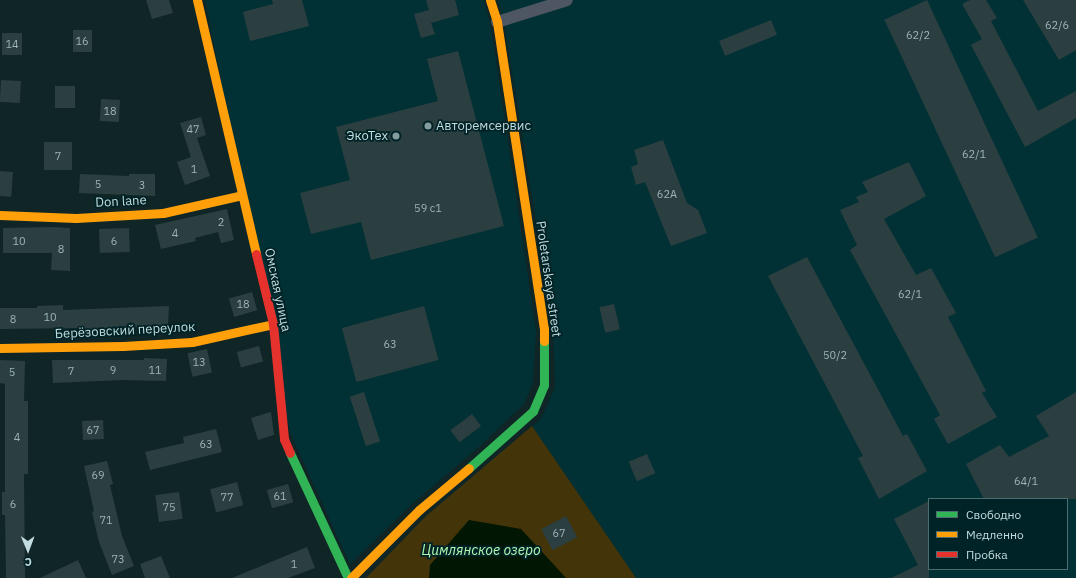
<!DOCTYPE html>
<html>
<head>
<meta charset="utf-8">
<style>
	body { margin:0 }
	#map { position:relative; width:1076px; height:578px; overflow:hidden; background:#0f2526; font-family:"IBM Plex Sans",sans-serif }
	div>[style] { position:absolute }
	.built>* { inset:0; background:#023135 }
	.green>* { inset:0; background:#433509 }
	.water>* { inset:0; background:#011603 }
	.building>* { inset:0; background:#2b3f41; transform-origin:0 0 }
	.street>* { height:12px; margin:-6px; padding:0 6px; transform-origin:6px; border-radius:6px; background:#4d5662 }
	.fast>* { height:9px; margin:-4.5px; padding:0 4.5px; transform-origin:4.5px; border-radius:4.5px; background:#30b455 }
	.slow>* { height:9px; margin:-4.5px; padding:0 4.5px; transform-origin:4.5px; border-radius:4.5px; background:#ff9f0a }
	.jam>* { height:9px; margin:-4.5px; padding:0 4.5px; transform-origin:4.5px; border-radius:4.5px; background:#e5322d }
	.dots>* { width:11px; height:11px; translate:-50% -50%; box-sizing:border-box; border:2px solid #002327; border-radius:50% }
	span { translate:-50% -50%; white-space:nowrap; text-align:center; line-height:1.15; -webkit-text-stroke:3.5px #002327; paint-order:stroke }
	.number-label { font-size:11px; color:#9db5b8 }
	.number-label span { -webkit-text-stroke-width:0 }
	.poi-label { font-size:13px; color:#c3dcdf }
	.left { translate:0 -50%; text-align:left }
	.right { translate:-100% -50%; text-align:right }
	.street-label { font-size:13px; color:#c3dcdf }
	.water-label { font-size:14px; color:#b0faaf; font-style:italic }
	.legend { position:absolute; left:928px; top:498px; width:140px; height:72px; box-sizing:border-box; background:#002327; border:1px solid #4e6d71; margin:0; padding:5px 7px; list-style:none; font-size:12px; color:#c3dcdf }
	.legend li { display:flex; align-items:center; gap:8px; height:20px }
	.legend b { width:20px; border:1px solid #4e6d71 }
	.north { position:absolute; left:8px; top:530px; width:40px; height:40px; -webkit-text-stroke:3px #002327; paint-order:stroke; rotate:179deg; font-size:11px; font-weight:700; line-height:16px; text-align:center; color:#c3dcdf }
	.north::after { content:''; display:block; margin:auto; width:14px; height:18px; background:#c3dcdf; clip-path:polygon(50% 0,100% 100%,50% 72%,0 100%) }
</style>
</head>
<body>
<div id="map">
	<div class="built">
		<i style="clip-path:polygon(205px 0,484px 0,491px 27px,536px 331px,533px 383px,524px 404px,480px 446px,413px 503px,350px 564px,290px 433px)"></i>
		<i style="clip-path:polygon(evenodd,498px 0,1076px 0,1076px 578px,636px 578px,532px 426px,541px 419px,555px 387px,553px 327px,504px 23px,498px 0,929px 499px,1067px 499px,1067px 569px,929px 569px,929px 499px)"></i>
	</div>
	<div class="green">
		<i style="clip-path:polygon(532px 426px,636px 578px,366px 578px,426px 516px)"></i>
	</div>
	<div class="water">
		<i style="clip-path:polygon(469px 520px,521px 529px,566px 578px,429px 578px,430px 565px)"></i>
	</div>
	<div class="building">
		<i style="clip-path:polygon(146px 0,169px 0,173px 13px,152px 19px)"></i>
		<i style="clip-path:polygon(272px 0,302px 0,309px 26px,250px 41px,243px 12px,273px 4px)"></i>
		<i style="clip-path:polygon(426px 0,455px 0,459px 15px,431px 23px,435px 34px,421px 38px,414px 14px,429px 10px)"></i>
		<i style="left:927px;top:0;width:262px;height:47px;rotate:65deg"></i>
		<i style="clip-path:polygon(970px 0,986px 0,997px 18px,991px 21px,1038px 111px,1076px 91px,1076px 118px,1025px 147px,971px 45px,982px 39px,962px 4px)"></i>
		<i style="clip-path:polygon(1023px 0,1076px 0,1076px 50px,1059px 60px)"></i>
		<i style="left:771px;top:20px;width:16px;height:56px;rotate:68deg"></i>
		<i style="left:73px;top:30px;width:19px;height:22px"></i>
		<i style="left:2px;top:33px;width:20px;height:22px"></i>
		<i style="clip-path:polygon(458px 51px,504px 226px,371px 260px,361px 222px,311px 234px,300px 193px,350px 180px,336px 127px,438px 101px,427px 59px)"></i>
		<i style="left:1px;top:80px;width:20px;height:22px;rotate:3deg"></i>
		<i style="left:55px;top:86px;width:20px;height:22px"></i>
		<i style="left:101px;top:99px;width:19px;height:22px;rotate:3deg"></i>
		<i style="clip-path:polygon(201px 117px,206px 135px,197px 138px,210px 176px,185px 185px,177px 162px,191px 157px,180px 123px)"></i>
		<i style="clip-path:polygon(663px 140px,687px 203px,698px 210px,707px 233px,671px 246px,645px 182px,636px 185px,631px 167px,638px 164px,634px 150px)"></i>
		<i style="left:72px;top:142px;width:28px;height:28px;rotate:90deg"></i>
		<i style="clip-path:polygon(909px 162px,926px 196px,884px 219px,916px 275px,931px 268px,956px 313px,948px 317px,986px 391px,982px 393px,997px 417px,948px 444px,934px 419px,940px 415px,850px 250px,857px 245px,840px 210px,859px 202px,856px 197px,868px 192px,862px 182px)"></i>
		<i style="left:0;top:171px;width:13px;height:25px;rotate:4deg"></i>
		<i style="clip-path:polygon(80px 174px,129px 176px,129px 174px,155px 174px,155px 196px,79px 193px)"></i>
		<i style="clip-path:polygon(227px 209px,234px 240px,221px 243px,218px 232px,195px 238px,196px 241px,161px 249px,155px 225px)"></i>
		<i style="clip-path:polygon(52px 227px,70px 228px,70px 271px,51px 270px,52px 253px,3px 253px,3px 228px)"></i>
		<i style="left:129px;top:228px;width:24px;height:30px;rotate:88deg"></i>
		<i style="clip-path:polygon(807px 257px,903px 436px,907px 434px,927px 471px,879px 499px,858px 458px,863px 456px,768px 276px)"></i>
		<i style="left:252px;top:292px;width:19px;height:24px;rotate:74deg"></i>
		<i style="left:614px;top:304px;width:26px;height:15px;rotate:77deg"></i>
		<i style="clip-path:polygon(63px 305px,63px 310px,169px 306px,168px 325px,83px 331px,83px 328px,0 329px,0 308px,37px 308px,37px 306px)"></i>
		<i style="left:424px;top:306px;width:56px;height:85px;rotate:75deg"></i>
		<i style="left:259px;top:346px;width:16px;height:23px;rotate:75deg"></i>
		<i style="left:207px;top:349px;width:24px;height:20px;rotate:78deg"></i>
		<i style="clip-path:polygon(144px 358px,167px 359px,166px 381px,123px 380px,53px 383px,52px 360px,144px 360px)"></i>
		<i style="clip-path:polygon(0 360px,25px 361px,24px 401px,28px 401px,28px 474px,24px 474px,25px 578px,6px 578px,5px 515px,2px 515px,2px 492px,5px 492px,5px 384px,0 383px)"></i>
		<i style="left:364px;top:392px;width:52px;height:15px;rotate:72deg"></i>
		<i style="clip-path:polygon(1076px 392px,1076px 499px,984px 499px,966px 464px,1000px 445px,1009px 457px,1049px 436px,1036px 416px)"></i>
		<i style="clip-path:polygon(271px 412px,274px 435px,258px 440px,251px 418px)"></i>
		<i style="left:472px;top:414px;width:15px;height:27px;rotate:53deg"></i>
		<i style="left:103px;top:420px;width:19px;height:21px;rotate:87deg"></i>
		<i style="clip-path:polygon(216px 429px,222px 452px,150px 470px,145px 452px,184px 443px,183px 437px)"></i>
		<i style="left:647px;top:454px;width:21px;height:20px;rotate:67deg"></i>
		<i style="clip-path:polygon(107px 461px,113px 484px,110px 485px,122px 536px,134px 566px,112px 575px,99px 542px,92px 512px,94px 511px,84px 466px)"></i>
		<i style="left:237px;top:482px;width:24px;height:28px;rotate:75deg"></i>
		<i style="left:288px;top:484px;width:19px;height:22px;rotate:74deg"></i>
		<i style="left:179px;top:492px;width:27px;height:24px;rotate:82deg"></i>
		<i style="clip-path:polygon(929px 501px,929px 578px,891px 578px,918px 565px,894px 519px)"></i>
		<i style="left:566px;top:516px;width:24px;height:28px;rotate:62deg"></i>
		<i style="clip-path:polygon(307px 547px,315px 568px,288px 578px,232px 578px)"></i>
		<i style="clip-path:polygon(161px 556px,170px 578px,145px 578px,140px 564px)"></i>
		<i style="clip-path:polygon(78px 560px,86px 578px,40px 578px)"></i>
	</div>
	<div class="street">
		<i style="left:497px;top:22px;width:73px;rotate:-17.4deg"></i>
	</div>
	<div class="fast">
		<i style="left:290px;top:453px;width:138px;rotate:65.1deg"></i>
		<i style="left:469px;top:468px;width:86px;rotate:-41.7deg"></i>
		<i style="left:533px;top:411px;width:28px;rotate:-67deg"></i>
		<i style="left:544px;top:385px;width:44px;rotate:-90deg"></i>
	</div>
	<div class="slow">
		<i style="left:197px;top:0;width:261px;rotate:76.9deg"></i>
		<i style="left:490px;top:0;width:23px;rotate:72deg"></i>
		<i style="left:497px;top:22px;width:311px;rotate:81.3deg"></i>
		<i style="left:544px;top:329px;width:12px;rotate:90deg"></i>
		<i style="left:0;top:215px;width:76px;rotate:2.3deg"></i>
		<i style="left:76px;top:218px;width:87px;rotate:-3.3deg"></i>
		<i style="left:163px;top:213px;width:81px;rotate:-12.8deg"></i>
		<i style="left:0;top:348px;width:123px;rotate:-0.9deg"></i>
		<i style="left:123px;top:346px;width:69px;rotate:-3.3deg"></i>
		<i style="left:192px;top:342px;width:83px;rotate:-12.5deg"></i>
		<i style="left:351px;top:578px;width:96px;rotate:-45deg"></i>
		<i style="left:419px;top:510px;width:65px;rotate:-40deg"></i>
	</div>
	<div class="jam">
		<i style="left:256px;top:254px;width:72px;rotate:76.3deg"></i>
		<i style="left:273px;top:324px;width:116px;rotate:84.5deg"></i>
		<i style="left:284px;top:439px;width:15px;rotate:67deg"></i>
	</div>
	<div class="dots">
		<i style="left:428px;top:126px;background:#849c9e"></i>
		<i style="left:396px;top:136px;background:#849c9e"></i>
	</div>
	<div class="number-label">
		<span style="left:1057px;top:25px">62/6</span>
		<span style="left:918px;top:35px">62/2</span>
		<span style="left:82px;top:41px">16</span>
		<span style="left:12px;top:44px">14</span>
		<span style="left:110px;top:111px">18</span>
		<span style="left:193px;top:129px">47</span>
		<span style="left:974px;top:154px">62/1</span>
		<span style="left:58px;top:156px">7</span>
		<span style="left:194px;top:169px">1</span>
		<span style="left:98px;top:184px">5</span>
		<span style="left:142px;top:185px">3</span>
		<span style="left:667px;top:194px">62А</span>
		<span style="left:428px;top:208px">59 с1</span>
		<span style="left:221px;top:222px">2</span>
		<span style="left:175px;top:233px">4</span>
		<span style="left:19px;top:241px">10</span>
		<span style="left:114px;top:241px">6</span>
		<span style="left:61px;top:249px">8</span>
		<span style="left:910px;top:294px">62/1</span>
		<span style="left:243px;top:304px">18</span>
		<span style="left:50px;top:317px">10</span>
		<span style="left:13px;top:319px">8</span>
		<span style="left:390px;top:344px">63</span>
		<span style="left:835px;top:355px">50/2</span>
		<span style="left:199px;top:362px">13</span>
		<span style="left:113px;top:370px">9</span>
		<span style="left:155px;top:370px">11</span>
		<span style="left:71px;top:371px">7</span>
		<span style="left:12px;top:372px">5</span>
		<span style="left:93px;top:430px">67</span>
		<span style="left:17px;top:437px">4</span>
		<span style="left:206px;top:444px">63</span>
		<span style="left:98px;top:475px">69</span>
		<span style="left:1026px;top:481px">64/1</span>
		<span style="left:280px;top:496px">61</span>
		<span style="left:227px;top:497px">77</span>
		<span style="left:13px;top:504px">6</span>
		<span style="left:169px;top:507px">75</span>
		<span style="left:106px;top:520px">71</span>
		<span style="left:559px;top:533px">67</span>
		<span style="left:118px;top:559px">73</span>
		<span style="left:294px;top:564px">1</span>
	</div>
	<div class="poi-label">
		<span class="left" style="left:436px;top:126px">Авторемсервис</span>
		<span class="right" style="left:388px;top:136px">ЭкоТех</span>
	</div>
	<div class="street-label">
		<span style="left:121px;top:202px;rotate:-3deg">Don lane</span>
		<span style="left:548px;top:279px;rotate:82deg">Proletarskaya street</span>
		<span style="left:277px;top:290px;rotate:78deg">Омская улица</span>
		<span style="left:125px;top:331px;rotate:-3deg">Берёзовский переулок</span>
	</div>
	<div class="water-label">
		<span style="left:481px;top:550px">Цимлянское озеро</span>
	</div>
	<ul class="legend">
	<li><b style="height:5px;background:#30b455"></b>Свободно</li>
	<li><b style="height:5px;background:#ff9f0a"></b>Медленно</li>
	<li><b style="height:5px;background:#e5322d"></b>Пробка</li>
	</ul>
	<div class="north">С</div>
</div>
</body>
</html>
